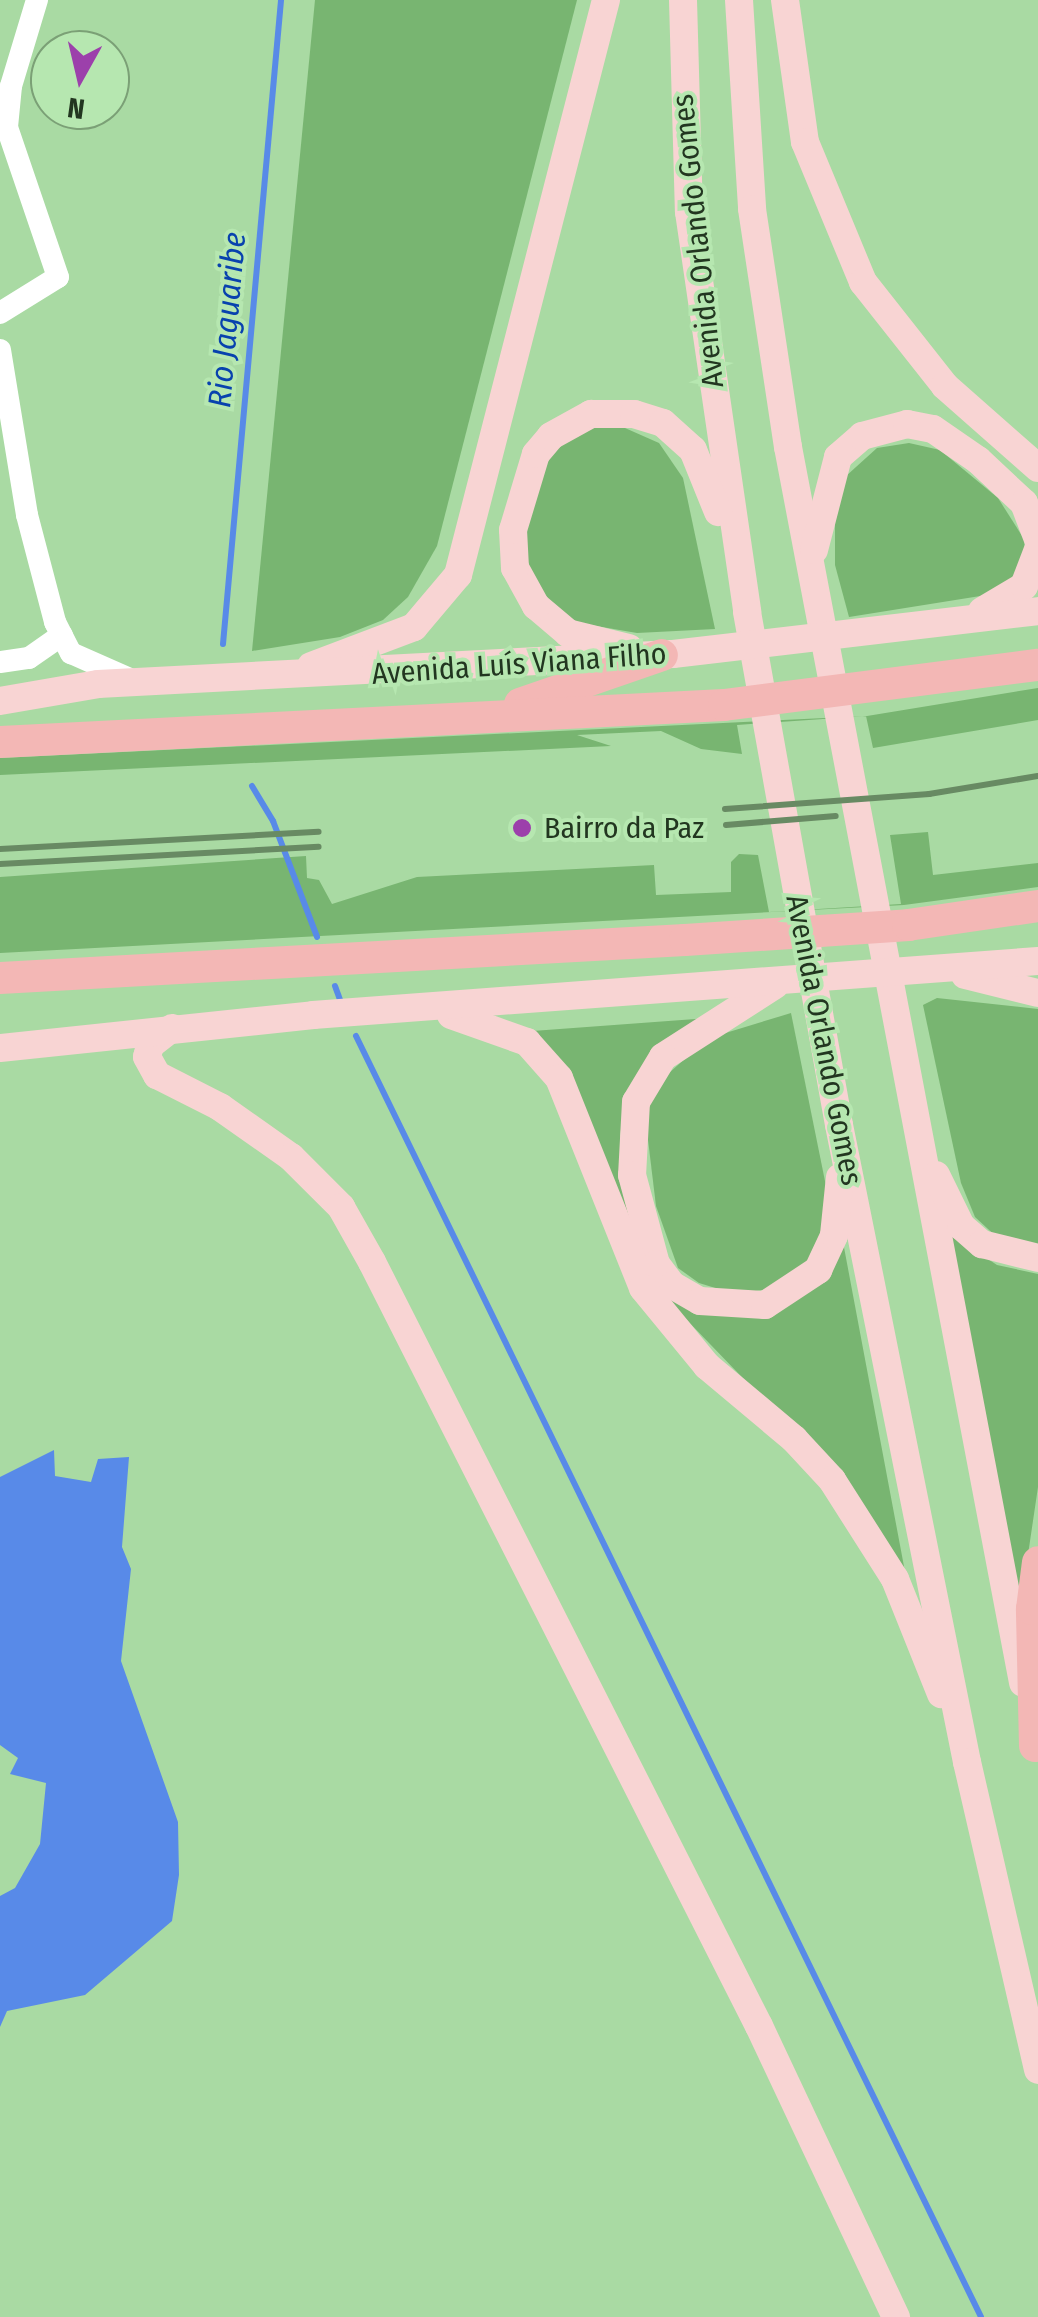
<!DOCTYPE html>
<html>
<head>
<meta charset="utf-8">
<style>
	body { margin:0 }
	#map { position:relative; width:1038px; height:2317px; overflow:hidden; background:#a9daa3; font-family:"Fira Sans Condensed",sans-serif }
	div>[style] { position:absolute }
	.green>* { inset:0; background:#78b571 }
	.water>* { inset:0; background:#588ae8 }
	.stream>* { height:6px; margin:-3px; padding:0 3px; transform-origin:3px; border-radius:3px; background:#588ae8 }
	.minor>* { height:22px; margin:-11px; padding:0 11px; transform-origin:11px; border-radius:11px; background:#fff }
	.major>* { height:28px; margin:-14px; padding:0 14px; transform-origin:14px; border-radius:14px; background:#f8d4d3 }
	.highway>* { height:32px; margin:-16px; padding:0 16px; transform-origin:16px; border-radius:16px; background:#f3b7b5 }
	.rail>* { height:6px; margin:-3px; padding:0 3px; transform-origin:3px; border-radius:3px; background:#688a63 }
	.dots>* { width:28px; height:28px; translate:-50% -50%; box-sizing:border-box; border:5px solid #b6e7b0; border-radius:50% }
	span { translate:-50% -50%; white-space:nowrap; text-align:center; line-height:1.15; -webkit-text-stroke:8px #b6e7b0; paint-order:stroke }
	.street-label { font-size:30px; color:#223620 }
	.poi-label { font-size:30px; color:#223620 }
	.left { translate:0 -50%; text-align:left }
	.water-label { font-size:32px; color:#0842ae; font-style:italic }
	.north { position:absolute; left:30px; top:30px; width:100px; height:100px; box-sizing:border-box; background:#b6e7b0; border:2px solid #7ba076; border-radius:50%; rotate:188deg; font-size:28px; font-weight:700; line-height:40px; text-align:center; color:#223620 }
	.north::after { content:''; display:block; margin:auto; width:35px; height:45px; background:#9c40ab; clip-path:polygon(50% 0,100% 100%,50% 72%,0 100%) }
</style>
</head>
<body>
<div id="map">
	<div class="green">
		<i style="clip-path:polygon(315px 0,577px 0,437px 546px,408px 597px,383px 620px,340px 637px,252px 651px)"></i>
		<i style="clip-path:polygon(585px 428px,625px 428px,659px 443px,683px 478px,715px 629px,637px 633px,561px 620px,536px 596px,519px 525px,551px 447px)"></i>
		<i style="clip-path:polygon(909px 443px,940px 450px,998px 498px,1024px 539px,1026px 560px,1018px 580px,999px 593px,849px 617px,835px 565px,835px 486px,877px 448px)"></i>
		<i style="clip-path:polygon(1038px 688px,1038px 720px,873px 748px,866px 716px,737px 725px,742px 754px,701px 749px,661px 731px,577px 735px,611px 746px,0 775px,0 758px,867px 716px)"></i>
		<i style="clip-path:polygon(928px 832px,933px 875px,1038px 863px,1038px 887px,904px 905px,0 953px,0 877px,306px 856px,307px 878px,319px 880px,332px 904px,417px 877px,654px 865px,656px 895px,731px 892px,731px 862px,739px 854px,758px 855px,769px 912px,901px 904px,890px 835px)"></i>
		<i style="clip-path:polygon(937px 998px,1038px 1009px,1038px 1249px,1001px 1241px,975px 1217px,961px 1183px,923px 1005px)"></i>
		<i style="clip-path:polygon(791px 1013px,826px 1186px,821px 1232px,805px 1266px,776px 1288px,735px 1294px,699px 1283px,678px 1268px,656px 1206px,645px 1115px,661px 1080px,687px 1057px,719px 1035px)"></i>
		<i style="clip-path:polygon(709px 1018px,641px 1069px,625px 1104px,620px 1136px,643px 1253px,672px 1294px,701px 1310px,741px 1316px,793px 1303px,816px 1284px,843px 1242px,909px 1593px,889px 1549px,843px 1482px,655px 1287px,636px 1253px,581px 1098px,558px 1059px,519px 1032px)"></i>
		<i style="clip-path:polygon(950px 1234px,997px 1265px,1038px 1274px,1038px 1487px,1021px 1602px)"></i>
	</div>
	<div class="water">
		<i style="clip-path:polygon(54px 1450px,55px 1476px,91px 1482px,98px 1459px,129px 1457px,122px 1547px,131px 1569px,121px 1661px,178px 1822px,179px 1875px,172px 1921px,85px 1995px,7px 2011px,0 2027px,0 1896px,15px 1888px,40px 1844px,46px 1783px,10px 1774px,18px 1758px,0 1745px,0 1477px)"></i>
	</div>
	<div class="stream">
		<i style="left:223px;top:644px;width:647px;rotate:-84.85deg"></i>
		<i style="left:252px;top:786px;width:41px;rotate:59deg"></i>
		<i style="left:273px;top:821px;width:124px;rotate:69.2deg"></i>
		<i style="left:335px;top:986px;width:15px;rotate:70deg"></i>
		<i style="left:356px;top:1036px;width:1425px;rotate:63.99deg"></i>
	</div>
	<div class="minor">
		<i style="left:0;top:313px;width:68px;rotate:-31.8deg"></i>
		<i style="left:58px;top:277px;width:158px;rotate:-108.8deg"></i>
		<i style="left:7px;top:127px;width:41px;rotate:-84.4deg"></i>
		<i style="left:11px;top:86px;width:90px;rotate:-73.2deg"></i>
		<i style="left:0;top:350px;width:167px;rotate:80.7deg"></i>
		<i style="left:27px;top:515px;width:111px;rotate:75.3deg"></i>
		<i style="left:55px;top:622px;width:35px;rotate:63deg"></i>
		<i style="left:71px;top:653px;width:67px;rotate:23.9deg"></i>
		<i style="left:0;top:662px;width:29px;rotate:-8deg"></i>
		<i style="left:29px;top:658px;width:40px;rotate:-34.9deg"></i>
	</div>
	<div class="major">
		<i style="left:683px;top:0;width:212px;rotate:88.4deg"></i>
		<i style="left:689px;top:212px;width:404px;rotate:81.7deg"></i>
		<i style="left:747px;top:612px;width:521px;rotate:79.83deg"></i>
		<i style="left:839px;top:1125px;width:650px;rotate:78.64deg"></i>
		<i style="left:967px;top:1762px;width:316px;rotate:77deg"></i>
		<i style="left:739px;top:0;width:209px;rotate:86.4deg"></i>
		<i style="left:752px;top:209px;width:241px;rotate:81.4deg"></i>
		<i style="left:788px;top:447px;width:1258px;rotate:79.23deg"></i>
		<i style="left:785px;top:0;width:143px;rotate:82deg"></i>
		<i style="left:805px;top:142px;width:152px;rotate:67.5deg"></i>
		<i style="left:863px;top:282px;width:132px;rotate:51.7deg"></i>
		<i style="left:945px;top:386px;width:124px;rotate:41.4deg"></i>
		<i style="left:814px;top:550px;width:96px;rotate:-75.5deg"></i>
		<i style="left:838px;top:457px;width:32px;rotate:-41deg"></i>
		<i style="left:862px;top:436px;width:47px;rotate:-14.9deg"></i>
		<i style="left:907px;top:424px;width:26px;rotate:11deg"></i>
		<i style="left:933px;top:429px;width:55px;rotate:34.6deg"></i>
		<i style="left:978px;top:460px;width:63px;rotate:43.1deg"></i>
		<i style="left:1024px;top:503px;width:40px;rotate:69deg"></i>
		<i style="left:982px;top:611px;width:49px;rotate:-30.8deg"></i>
		<i style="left:1024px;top:586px;width:39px;rotate:-69deg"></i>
		<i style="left:629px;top:648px;width:63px;rotate:-166.2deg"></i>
		<i style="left:568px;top:633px;width:42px;rotate:-139.8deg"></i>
		<i style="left:536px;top:606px;width:43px;rotate:-118.9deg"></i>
		<i style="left:515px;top:568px;width:38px;rotate:-93deg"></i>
		<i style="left:513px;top:530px;width:79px;rotate:-73.2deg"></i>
		<i style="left:536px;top:454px;width:23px;rotate:-50deg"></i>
		<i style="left:551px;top:436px;width:46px;rotate:-28.8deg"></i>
		<i style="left:591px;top:414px;width:43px"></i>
		<i style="left:634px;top:414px;width:30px;rotate:17deg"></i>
		<i style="left:663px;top:423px;width:40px;rotate:42deg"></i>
		<i style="left:693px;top:450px;width:67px;rotate:68deg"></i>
		<i style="left:311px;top:666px;width:110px;rotate:-20.7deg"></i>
		<i style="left:414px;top:627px;width:68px;rotate:-49.8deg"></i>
		<i style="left:458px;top:575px;width:594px;rotate:-75.57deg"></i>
		<i style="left:0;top:701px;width:99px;rotate:-9.8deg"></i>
		<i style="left:98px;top:684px;width:576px;rotate:-2.99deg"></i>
		<i style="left:673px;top:654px;width:368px;rotate:-6.7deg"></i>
		<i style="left:965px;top:975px;width:75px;rotate:13.9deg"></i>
		<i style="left:775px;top:985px;width:133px;rotate:147.3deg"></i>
		<i style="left:663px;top:1057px;width:52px;rotate:121deg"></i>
		<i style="left:636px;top:1102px;width:73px;rotate:93.1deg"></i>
		<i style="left:632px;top:1175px;width:92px;rotate:74.9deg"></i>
		<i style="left:656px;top:1264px;width:26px;rotate:53deg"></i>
		<i style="left:672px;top:1285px;width:32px;rotate:30deg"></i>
		<i style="left:700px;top:1301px;width:65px;rotate:3.5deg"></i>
		<i style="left:765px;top:1305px;width:64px;rotate:-33.4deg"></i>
		<i style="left:818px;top:1270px;width:38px;rotate:-65deg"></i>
		<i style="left:834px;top:1235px;width:58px;rotate:-84.1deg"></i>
		<i style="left:451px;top:1015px;width:81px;rotate:19.6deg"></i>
		<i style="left:527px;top:1042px;width:48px;rotate:48.4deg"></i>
		<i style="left:559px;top:1078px;width:226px;rotate:68.2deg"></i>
		<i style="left:643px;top:1288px;width:101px;rotate:50.6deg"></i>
		<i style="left:707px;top:1366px;width:114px;rotate:40deg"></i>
		<i style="left:794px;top:1439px;width:56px;rotate:47.2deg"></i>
		<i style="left:832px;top:1480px;width:117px;rotate:57.5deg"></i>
		<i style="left:895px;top:1579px;width:124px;rotate:68.2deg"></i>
		<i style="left:172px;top:1028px;width:28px;rotate:142deg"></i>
		<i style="left:150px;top:1045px;width:12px;rotate:104deg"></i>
		<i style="left:147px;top:1057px;width:21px;rotate:61deg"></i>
		<i style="left:157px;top:1075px;width:71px;rotate:26.9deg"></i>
		<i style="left:220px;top:1107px;width:87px;rotate:35.2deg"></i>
		<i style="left:291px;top:1157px;width:71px;rotate:45deg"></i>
		<i style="left:341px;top:1207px;width:63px;rotate:60.6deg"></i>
		<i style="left:372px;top:1262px;width:856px;rotate:63.14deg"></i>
		<i style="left:759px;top:2026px;width:322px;rotate:64.8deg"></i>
		<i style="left:0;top:1048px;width:315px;rotate:-6deg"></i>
		<i style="left:313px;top:1015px;width:727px;rotate:-4.26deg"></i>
		<i style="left:936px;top:1175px;width:57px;rotate:63.9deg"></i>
		<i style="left:961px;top:1226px;width:28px;rotate:41deg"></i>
		<i style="left:982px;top:1244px;width:58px;rotate:14deg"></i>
	</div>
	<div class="highway">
		<i style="left:520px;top:704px;width:150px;rotate:-19deg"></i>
		<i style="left:0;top:742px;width:725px;rotate:-2.93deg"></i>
		<i style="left:724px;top:705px;width:317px;rotate:-7.3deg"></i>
		<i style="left:0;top:978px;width:686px;rotate:-3.18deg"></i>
		<i style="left:685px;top:940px;width:224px;rotate:-3.8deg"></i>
		<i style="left:908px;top:925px;width:131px;rotate:-8.3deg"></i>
		<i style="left:1035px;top:1746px;width:137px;rotate:-91.3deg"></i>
		<i style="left:1032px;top:1609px;width:47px;rotate:-82.7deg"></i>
	</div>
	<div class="rail">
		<i style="left:725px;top:809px;width:205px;rotate:-4.2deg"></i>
		<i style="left:929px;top:794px;width:110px;rotate:-9.4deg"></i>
		<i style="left:726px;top:825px;width:110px;rotate:-4.7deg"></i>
		<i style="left:0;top:849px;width:319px;rotate:-3.1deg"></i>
		<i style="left:0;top:864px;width:319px;rotate:-3.1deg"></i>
	</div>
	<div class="dots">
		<i style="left:522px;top:828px;background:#9c40ab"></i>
	</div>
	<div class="street-label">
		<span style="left:698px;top:241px;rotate:-96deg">Avenida Orlando Gomes</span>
		<span style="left:519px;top:664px;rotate:-4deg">Avenida Luís Viana Filho</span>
		<span style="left:824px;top:1040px;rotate:79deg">Avenida Orlando Gomes</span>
	</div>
	<div class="poi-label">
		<span class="left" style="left:544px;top:828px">Bairro da Paz</span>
	</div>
	<div class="water-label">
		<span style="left:227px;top:320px;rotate:-85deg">Rio Jaguaribe</span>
	</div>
	<div class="north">N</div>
</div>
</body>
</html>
